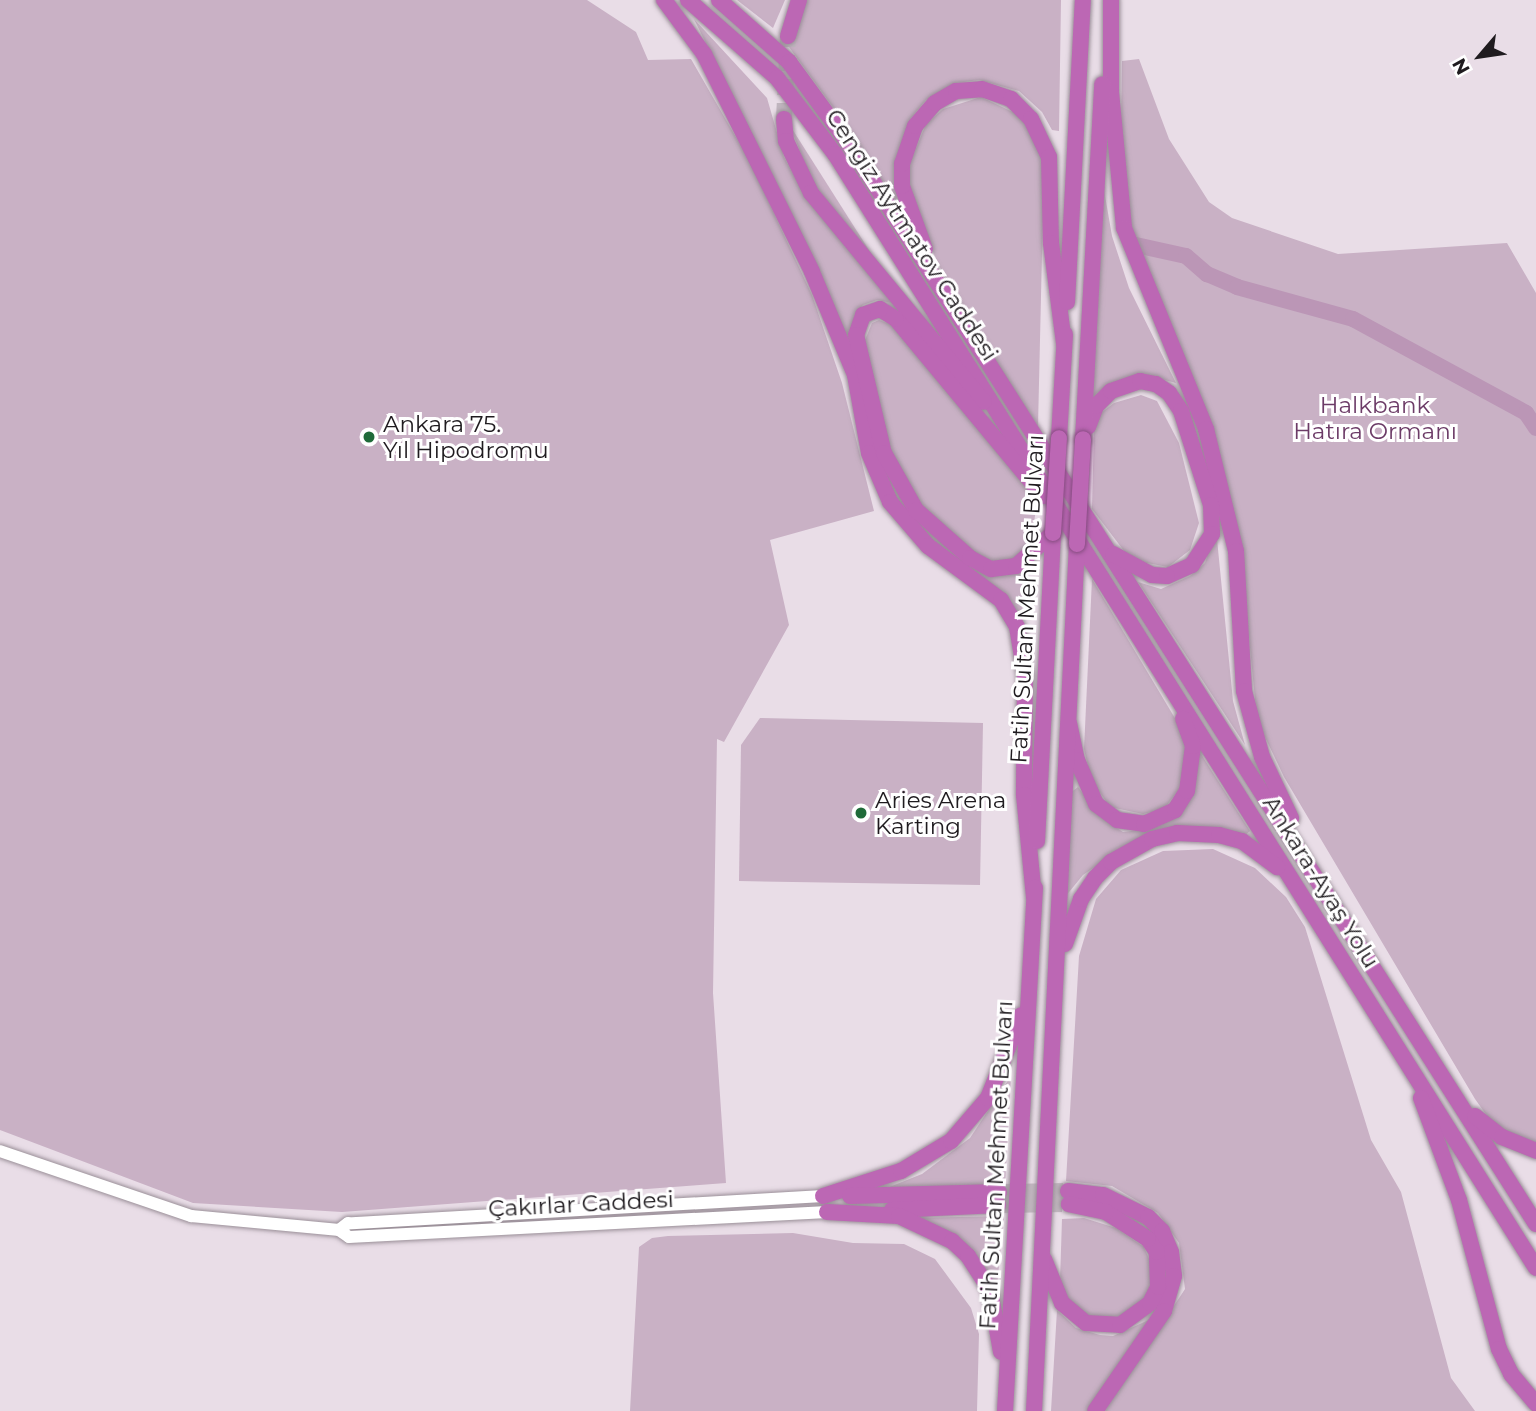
<!DOCTYPE html>
<html>
<head>
<meta charset="utf-8">
<style>
	body { margin:0 }
	#map { position:relative; width:1536px; height:1411px; overflow:hidden; background:#e9dde7; font-family:Montserrat,sans-serif }
	div>[style] { position:absolute }
	.green>* { inset:0; background:#c9b1c5 }
	.river>* { height:16px; margin:-8px; padding:0 8px; transform-origin:8px; border-radius:8px; background:#bb96b6 }
	.highway-tunnel>* { height:16px; margin-top:-8px; transform-origin:0; background:repeating-linear-gradient(90deg,#c1b6bf 0 16px,transparent 0 24px) }
	.roads { filter:drop-shadow(0 0 2px #9a8f98) drop-shadow(0 0 2px #9a8f98) }
	.secondary>* { height:12px; margin:-6px; padding:0 6px; transform-origin:6px; border-radius:6px; background:#fff }
	.highway>* { height:16px; margin:-8px; padding:0 8px; transform-origin:8px; border-radius:8px; background:#bc67b4 }
	.bridges { filter:drop-shadow(0 0 2px #854c80) drop-shadow(0 0 2px #854c80) }
	.highway-bridge>* { height:16px; margin:-8px; padding:0 8px; transform-origin:8px; border-radius:8px; background:#bc67b4 }
	.dots>* { width:19px; height:19px; translate:-50% -50%; box-sizing:border-box; border:4px solid #fff; border-radius:50% }
	span { translate:-50% -50%; white-space:nowrap; text-align:center; line-height:1.15; -webkit-text-stroke:6px #fff; paint-order:stroke }
	.street-label { font-size:23px; color:#1f1b1f }
	.park-label { font-size:23px; color:#6c3b67 }
	.poi-label { font-size:23px; color:#1f1b1f }
	.left { translate:0 -50%; text-align:left }
	.north { position:absolute; left:1445px; top:21px; width:70px; height:70px; -webkit-text-stroke:5px #fff; paint-order:stroke; rotate:241deg; font-size:19px; font-weight:700; line-height:28px; text-align:center; color:#1f1b1f }
	.north::after { content:''; display:block; margin:auto; width:24px; height:32px; background:#1f1b1f; clip-path:polygon(50% 0,100% 100%,50% 72%,0 100%) }
</style>
</head>
<body>
<div id="map">
	<div class="green">
		<i style="clip-path:polygon(0 0,587px 0,636px 32px,648px 60px,691px 59px,749px 160px,812px 295px,842px 383px,874px 511px,770px 540px,789px 625px,724px 742px,717px 739px,713px 993px,726px 1183px,342px 1212px,193px 1203px,0 1130px)"></i>
		<i style="clip-path:polygon(737px 0,785px 0,773px 28px)"></i>
		<i style="clip-path:polygon(807px 0,1061px 0,1059px 131px,1052px 130px,1042px 112px,1019px 91px,979px 80px,956px 83px,926px 100px,911px 118px,897px 158px,897px 198px,891px 202px,837px 113px,789px 47px)"></i>
		<i style="clip-path:polygon(694px 19px,767px 98px,784px 157px,802px 191px,892px 303px,877px 300px,863px 305px,855px 314px,851px 329px,899px 493px,995px 576px,1026px 568px,1021px 622px,907px 516px,883px 477px,805px 244px)"></i>
		<i style="clip-path:polygon(1139px 59px,1169px 139px,1209px 202px,1232px 218px,1338px 254px,1507px 243px,1536px 293px,1536px 1142px,1517px 1138px,1490px 1120px,1475px 1099px,1284px 777px,1257px 720px,1241px 554px,1133px 239px,1121px 124px,1122px 61px)"></i>
		<i style="clip-path:polygon(981px 97px,1017px 114px,1034px 136px,1044px 167px,1038px 426px,959px 309px,909px 199px,910px 163px,926px 124px,943px 109px)"></i>
		<i style="clip-path:polygon(789px 124px,888px 280px,812px 181px)"></i>
		<i style="clip-path:polygon(1104px 190px,1112px 236px,1129px 288px,1176px 383px,1150px 376px,1106px 386px,1093px 396px)"></i>
		<i style="clip-path:polygon(879px 320px,895px 326px,1037px 500px,1031px 547px,1020px 557px,998px 564px,978px 557px,921px 508px,890px 456px,865px 340px,872px 323px)"></i>
		<i style="clip-path:polygon(1141px 395px,1157px 401px,1179px 443px,1199px 523px,1190px 550px,1168px 567px,1131px 560px,1092px 509px,1094px 429px,1101px 413px,1114px 403px)"></i>
		<i style="clip-path:polygon(1216px 529px,1233px 701px,1245px 745px,1138px 582px,1161px 589px,1190px 576px,1205px 563px)"></i>
		<i style="clip-path:polygon(1092px 579px,1182px 730px,1187px 748px,1183px 784px,1164px 809px,1143px 814px,1110px 807px,1091px 780px,1084px 749px)"></i>
		<i style="clip-path:polygon(760px 718px,983px 723px,980px 885px,739px 881px,741px 745px)"></i>
		<i style="clip-path:polygon(1199px 751px,1250px 831px,1244px 836px,1216px 827px,1119px 850px,1083px 875px,1065px 897px,1070px 793px,1078px 787px,1100px 817px,1123px 832px,1149px 829px,1173px 817px)"></i>
		<i style="clip-path:polygon(1213px 849px,1255px 868px,1286px 897px,1305px 927px,1371px 1140px,1401px 1192px,1451px 1378px,1475px 1411px,1105px 1411px,1185px 1289px,1179px 1243px,1158px 1213px,1112px 1186px,1066px 1181px,1079px 956px,1096px 899px,1121px 870px,1163px 851px)"></i>
		<i style="clip-path:polygon(1011px 1076px,1005px 1185px,887px 1188px,922px 1174px,970px 1138px)"></i>
		<i style="clip-path:polygon(1004px 1216px,996px 1296px,943px 1228px,914px 1218px)"></i>
		<i style="clip-path:polygon(1084px 1218px,1116px 1228px,1144px 1247px,1152px 1266px,1152px 1289px,1127px 1315px,1093px 1320px,1071px 1305px,1060px 1281px,1062px 1219px)"></i>
		<i style="clip-path:polygon(793px 1233px,853px 1243px,904px 1244px,935px 1259px,971px 1308px,979px 1334px,977px 1411px,630px 1411px,639px 1247px,652px 1238px,668px 1236px)"></i>
		<i style="clip-path:polygon(1057px 1310px,1076px 1328px,1100px 1335px,1113px 1336px,1151px 1319px,1089px 1411px,1051px 1411px)"></i>
	</div>
	<div class="river">
		<i style="left:1136px;top:245px;width:51px;rotate:12.4deg"></i>
		<i style="left:1186px;top:256px;width:28px;rotate:41deg"></i>
		<i style="left:1207px;top:274px;width:33px;rotate:23deg"></i>
		<i style="left:1237px;top:287px;width:120px;rotate:15.4deg"></i>
		<i style="left:1353px;top:319px;width:197px;rotate:28.5deg"></i>
		<i style="left:1526px;top:413px;width:18px;rotate:56deg"></i>
	</div>
	<div class="highway-tunnel">
		<i style="left:784px;top:119px;width:83px;rotate:-87.2deg"></i>
		<i style="left:999px;top:1192px;width:69px;rotate:-0.8deg"></i>
		<i style="left:998px;top:1205px;width:71px;rotate:-0.8deg"></i>
	</div>
	<div class="roads">
		<div class="secondary">
			<i style="left:0;top:1151px;width:202px;rotate:18.8deg"></i>
			<i style="left:191px;top:1216px;width:149px;rotate:5.4deg"></i>
			<i style="left:823px;top:1196px;width:476px;rotate:176.7deg"></i>
			<i style="left:348px;top:1223px;width:11px;rotate:142deg"></i>
			<i style="left:339px;top:1230px;width:12px;rotate:35deg"></i>
			<i style="left:349px;top:1237px;width:479px;rotate:-3deg"></i>
		</div>
		<div class="highway">
			<i style="left:664px;top:0;width:67px;rotate:53.5deg"></i>
			<i style="left:704px;top:54px;width:243px;rotate:63.6deg"></i>
			<i style="left:812px;top:272px;width:112px;rotate:67.3deg"></i>
			<i style="left:855px;top:375px;width:79px;rotate:79.8deg"></i>
			<i style="left:869px;top:453px;width:53px;rotate:66.8deg"></i>
			<i style="left:890px;top:502px;width:58px;rotate:49.2deg"></i>
			<i style="left:928px;top:546px;width:91px;rotate:36.5deg"></i>
			<i style="left:1001px;top:600px;width:31px;rotate:59deg"></i>
			<i style="left:1017px;top:627px;width:49px;rotate:80.5deg"></i>
			<i style="left:1025px;top:675px;width:120px;rotate:90.5deg"></i>
			<i style="left:1024px;top:795px;width:102px;rotate:84.4deg"></i>
			<i style="left:688px;top:0;width:118px;rotate:41.2deg"></i>
			<i style="left:777px;top:78px;width:96px;rotate:52.7deg"></i>
			<i style="left:835px;top:154px;width:1316px;rotate:57.82deg"></i>
			<i style="left:719px;top:0;width:94px;rotate:41.5deg"></i>
			<i style="left:789px;top:62px;width:102px;rotate:53.8deg"></i>
			<i style="left:849px;top:144px;width:1280px;rotate:57.54deg"></i>
			<i style="left:1111px;top:0;width:92px;rotate:90deg"></i>
			<i style="left:1111px;top:92px;width:137px;rotate:84.5deg"></i>
			<i style="left:1124px;top:228px;width:217px;rotate:67.8deg"></i>
			<i style="left:1206px;top:429px;width:126px;rotate:76.2deg"></i>
			<i style="left:1236px;top:551px;width:140px;rotate:86.7deg"></i>
			<i style="left:1244px;top:691px;width:68px;rotate:74.7deg"></i>
			<i style="left:1262px;top:757px;width:68px;rotate:64.6deg"></i>
			<i style="left:788px;top:36px;width:38px;rotate:-73deg"></i>
			<i style="left:784px;top:119px;width:22px;rotate:85deg"></i>
			<i style="left:786px;top:141px;width:58px;rotate:64.3deg"></i>
			<i style="left:811px;top:193px;width:271px;rotate:50.4deg"></i>
			<i style="left:925px;top:249px;width:67px;rotate:-110.1deg"></i>
			<i style="left:902px;top:186px;width:22px;rotate:-90deg"></i>
			<i style="left:902px;top:164px;width:40px;rotate:-71.1deg"></i>
			<i style="left:915px;top:126px;width:30px;rotate:-49deg"></i>
			<i style="left:935px;top:103px;width:24px;rotate:-30deg"></i>
			<i style="left:956px;top:91px;width:26px;rotate:-4deg"></i>
			<i style="left:982px;top:89px;width:31px;rotate:19deg"></i>
			<i style="left:1011px;top:99px;width:28px;rotate:45deg"></i>
			<i style="left:1031px;top:119px;width:42px;rotate:64.7deg"></i>
			<i style="left:1049px;top:157px;width:86px;rotate:88.7deg"></i>
			<i style="left:1051px;top:243px;width:101px;rotate:82.6deg"></i>
			<i style="left:1067px;top:302px;width:302px;rotate:-87deg"></i>
			<i style="left:1088px;top:427px;width:22px;rotate:-69deg"></i>
			<i style="left:1096px;top:406px;width:21px;rotate:-45deg"></i>
			<i style="left:1111px;top:391px;width:31px;rotate:-19deg"></i>
			<i style="left:1140px;top:381px;width:16px;rotate:11deg"></i>
			<i style="left:1156px;top:384px;width:16px;rotate:35deg"></i>
			<i style="left:1169px;top:393px;width:22px;rotate:56deg"></i>
			<i style="left:1181px;top:411px;width:99px;rotate:72.3deg"></i>
			<i style="left:1211px;top:505px;width:29px;rotate:88deg"></i>
			<i style="left:1212px;top:534px;width:37px;rotate:123deg"></i>
			<i style="left:1192px;top:565px;width:27px;rotate:156deg"></i>
			<i style="left:1167px;top:576px;width:15px;rotate:-176deg"></i>
			<i style="left:1152px;top:575px;width:44px;rotate:-151.7deg"></i>
			<i style="left:1059px;top:438px;width:104px;rotate:-86.7deg"></i>
			<i style="left:1083px;top:439px;width:355px;rotate:-86.9deg"></i>
			<i style="left:1043px;top:496px;width:230px;rotate:-129.7deg"></i>
			<i style="left:896px;top:319px;width:19px;rotate:-148deg"></i>
			<i style="left:880px;top:309px;width:18px;rotate:161deg"></i>
			<i style="left:863px;top:315px;width:21px;rotate:109deg"></i>
			<i style="left:856px;top:335px;width:121px;rotate:76.7deg"></i>
			<i style="left:884px;top:453px;width:65px;rotate:60.7deg"></i>
			<i style="left:916px;top:510px;width:72px;rotate:41.6deg"></i>
			<i style="left:970px;top:558px;width:24px;rotate:28deg"></i>
			<i style="left:991px;top:569px;width:25px;rotate:-7deg"></i>
			<i style="left:1016px;top:566px;width:50px;rotate:-41.7deg"></i>
			<i style="left:1069px;top:723px;width:38px;rotate:78deg"></i>
			<i style="left:1077px;top:760px;width:48px;rotate:66.6deg"></i>
			<i style="left:1096px;top:804px;width:26px;rotate:37deg"></i>
			<i style="left:1117px;top:820px;width:27px;rotate:8deg"></i>
			<i style="left:1144px;top:824px;width:34px;rotate:-24deg"></i>
			<i style="left:1175px;top:810px;width:22px;rotate:-58deg"></i>
			<i style="left:1187px;top:791px;width:45px;rotate:-82.4deg"></i>
			<i style="left:1193px;top:746px;width:29px;rotate:-110deg"></i>
			<i style="left:1037px;top:841px;width:308px;rotate:-87deg"></i>
			<i style="left:1065px;top:944px;width:48px;rotate:-70.4deg"></i>
			<i style="left:1081px;top:899px;width:25px;rotate:-56deg"></i>
			<i style="left:1095px;top:878px;width:23px;rotate:-45deg"></i>
			<i style="left:1111px;top:862px;width:47px;rotate:-29.3deg"></i>
			<i style="left:1152px;top:839px;width:26px;rotate:-13deg"></i>
			<i style="left:1177px;top:833px;width:42px;rotate:2.7deg"></i>
			<i style="left:1219px;top:835px;width:24px;rotate:15deg"></i>
			<i style="left:1242px;top:841px;width:44px;rotate:36.6deg"></i>
			<i style="left:1421px;top:1098px;width:109px;rotate:69.6deg"></i>
			<i style="left:1459px;top:1200px;width:154px;rotate:75deg"></i>
			<i style="left:1499px;top:1349px;width:28px;rotate:64deg"></i>
			<i style="left:1511px;top:1374px;width:39px;rotate:50deg"></i>
			<i style="left:1475px;top:1116px;width:34px;rotate:38deg"></i>
			<i style="left:1502px;top:1137px;width:37px;rotate:22deg"></i>
			<i style="left:1068px;top:1191px;width:35px;rotate:7deg"></i>
			<i style="left:1103px;top:1195px;width:50px;rotate:26.1deg"></i>
			<i style="left:1148px;top:1217px;width:20px;rotate:45deg"></i>
			<i style="left:1162px;top:1231px;width:23px;rotate:67deg"></i>
			<i style="left:1171px;top:1252px;width:24px;rotate:83deg"></i>
			<i style="left:1174px;top:1276px;width:36px;rotate:106deg"></i>
			<i style="left:1164px;top:1311px;width:121px;rotate:124.6deg"></i>
			<i style="left:823px;top:1196px;width:82px;rotate:-17.8deg"></i>
			<i style="left:901px;top:1171px;width:58px;rotate:-31deg"></i>
			<i style="left:951px;top:1141px;width:57px;rotate:-49.3deg"></i>
			<i style="left:988px;top:1098px;width:89px;rotate:-68.3deg"></i>
			<i style="left:850px;top:1196px;width:149px;rotate:-1.5deg"></i>
			<i style="left:892px;top:1210px;width:106px;rotate:-2.7deg"></i>
			<i style="left:827px;top:1212px;width:72px;rotate:3.2deg"></i>
			<i style="left:899px;top:1216px;width:59px;rotate:25.3deg"></i>
			<i style="left:952px;top:1241px;width:22px;rotate:43deg"></i>
			<i style="left:968px;top:1256px;width:40px;rotate:57.1deg"></i>
			<i style="left:990px;top:1290px;width:63px;rotate:79.9deg"></i>
			<i style="left:1044px;top:1259px;width:48px;rotate:67.8deg"></i>
			<i style="left:1062px;top:1303px;width:31px;rotate:40deg"></i>
			<i style="left:1086px;top:1323px;width:34px;rotate:3deg"></i>
			<i style="left:1120px;top:1325px;width:37px;rotate:-36deg"></i>
			<i style="left:1150px;top:1303px;width:18px;rotate:-63deg"></i>
			<i style="left:1158px;top:1287px;width:35px;rotate:-92deg"></i>
			<i style="left:1157px;top:1252px;width:16px;rotate:-125deg"></i>
			<i style="left:1148px;top:1239px;width:50px;rotate:-147.3deg"></i>
			<i style="left:1106px;top:1212px;width:38px;rotate:-168deg"></i>
			<i style="left:1005px;top:1411px;width:524px;rotate:-86.72deg"></i>
			<i style="left:1034px;top:1411px;width:868px;rotate:-87.16deg"></i>
		</div>
	</div>
	<div class="bridges">
		<div class="highway-bridge">
			<i style="left:1053px;top:533px;width:95px;rotate:-86.4deg"></i>
			<i style="left:1077px;top:544px;width:105px;rotate:-86.7deg"></i>
		</div>
	</div>
	<div class="dots">
		<i style="left:369px;top:437px;background:#1f6a39"></i>
		<i style="left:861px;top:813px;background:#1f6a39"></i>
	</div>
	<div class="street-label">
		<span style="left:912px;top:235px;rotate:57deg">Cengiz Aytmatov Caddesi</span>
		<span style="left:1027px;top:599px;rotate:-87deg">Fatih Sultan Mehmet Bulvarı</span>
		<span style="left:1321px;top:882px;rotate:58deg">Ankara-Ayaş Yolu</span>
		<span style="left:996px;top:1165px;rotate:-87deg">Fatih Sultan Mehmet Bulvarı</span>
		<span style="left:581px;top:1204px;rotate:-3deg">Çakırlar Caddesi</span>
	</div>
	<div class="park-label">
		<span style="left:1375px;top:418px">Halkbank<br>Hatıra Ormanı</span>
	</div>
	<div class="poi-label">
		<span class="left" style="left:383px;top:437px">Ankara 75.<br>Yıl Hipodromu</span>
		<span class="left" style="left:875px;top:813px">Aries Arena<br>Karting</span>
	</div>
	<div class="north">N</div>
</div>
</body>
</html>
